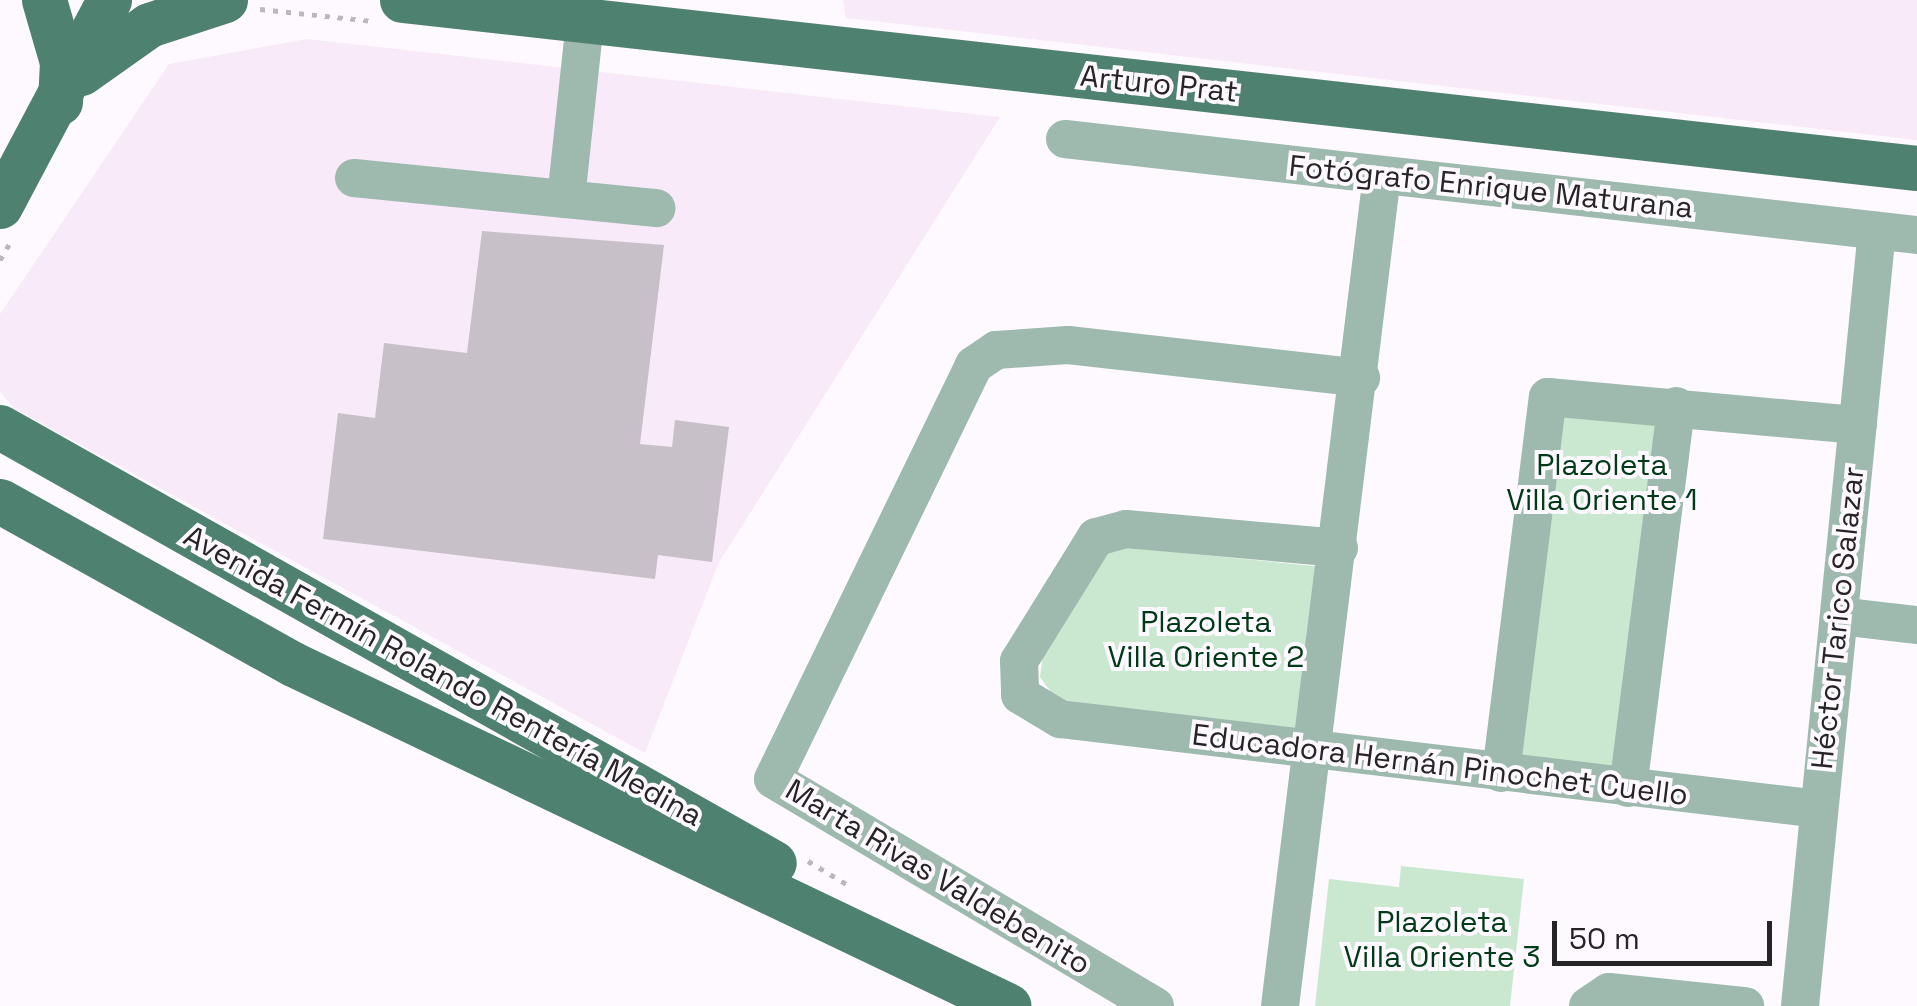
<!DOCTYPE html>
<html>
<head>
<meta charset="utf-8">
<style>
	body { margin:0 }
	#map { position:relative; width:1917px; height:1006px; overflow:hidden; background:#fef9fe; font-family:"Space Grotesk",sans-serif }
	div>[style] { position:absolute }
	.built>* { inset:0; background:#f8eaf8 }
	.green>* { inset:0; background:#cae8d0; transform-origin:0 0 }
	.building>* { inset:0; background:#c8c0c9 }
	.path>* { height:5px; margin-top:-2.5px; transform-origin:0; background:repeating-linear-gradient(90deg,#bbb7bb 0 5px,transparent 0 13px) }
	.minor>* { height:38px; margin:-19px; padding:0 19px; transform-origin:19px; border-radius:19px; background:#9eb9ae }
	.major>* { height:45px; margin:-22.5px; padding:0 22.5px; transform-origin:22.5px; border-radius:22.5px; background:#4e816f }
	span { translate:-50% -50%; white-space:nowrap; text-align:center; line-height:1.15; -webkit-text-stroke:8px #fef9fe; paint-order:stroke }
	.street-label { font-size:30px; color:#272428 }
	.park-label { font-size:30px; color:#003a18 }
	.scale { position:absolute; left:1552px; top:921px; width:220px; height:45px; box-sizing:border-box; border:5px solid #272428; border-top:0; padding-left:12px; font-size:30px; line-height:35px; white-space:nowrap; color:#272428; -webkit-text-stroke:8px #fef9fe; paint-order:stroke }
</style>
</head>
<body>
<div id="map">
	<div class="built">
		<i style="clip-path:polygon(843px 0,1917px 0,1917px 140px,846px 18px)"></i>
		<i style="clip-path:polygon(307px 39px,1000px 117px,718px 564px,645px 753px,15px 409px,0 392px,0 314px,169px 64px)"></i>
	</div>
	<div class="green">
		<i style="left:1559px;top:410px;width:104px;height:353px;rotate:7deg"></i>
		<i style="clip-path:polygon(1122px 547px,1324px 567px,1306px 736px,1056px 699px,1040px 677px,1043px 654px,1101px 555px)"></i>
		<i style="clip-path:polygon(1401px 866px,1524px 879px,1510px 1006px,1315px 1006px,1329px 879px,1399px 887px)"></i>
	</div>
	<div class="building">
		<i style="clip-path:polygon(482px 231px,664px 245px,640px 444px,672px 447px,675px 420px,729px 427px,712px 562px,658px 555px,655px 579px,323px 539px,338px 413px,375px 418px,384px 343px,467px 353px)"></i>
	</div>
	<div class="path">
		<i style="left:260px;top:9px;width:114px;rotate:6.1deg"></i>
		<i style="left:0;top:260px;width:22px;rotate:-60deg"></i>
		<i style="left:808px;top:861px;width:49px;rotate:30.8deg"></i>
	</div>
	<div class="minor">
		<i style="left:1065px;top:139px;width:857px;rotate:6.43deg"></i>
		<i style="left:354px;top:178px;width:304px;rotate:5.7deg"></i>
		<i style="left:566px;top:199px;width:180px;rotate:-83.9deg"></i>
		<i style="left:1339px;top:548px;width:214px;rotate:-174.9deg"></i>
		<i style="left:1126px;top:529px;width:31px;rotate:165deg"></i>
		<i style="left:1096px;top:537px;width:146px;rotate:121.8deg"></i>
		<i style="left:1019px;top:661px;width:34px;rotate:88deg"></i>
		<i style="left:1020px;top:695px;width:47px;rotate:31deg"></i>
		<i style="left:1060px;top:719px;width:764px;rotate:6.76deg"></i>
		<i style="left:1839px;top:616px;width:79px;rotate:6.6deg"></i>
		<i style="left:1501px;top:773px;width:379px;rotate:-82.9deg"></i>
		<i style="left:1548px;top:397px;width:311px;rotate:5.2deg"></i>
		<i style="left:1628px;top:788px;width:385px;rotate:-82.8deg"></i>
		<i style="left:1155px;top:1006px;width:444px;rotate:-149.3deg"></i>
		<i style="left:773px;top:779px;width:460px;rotate:-64.1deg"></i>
		<i style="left:974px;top:365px;width:27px;rotate:-34deg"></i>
		<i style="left:996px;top:350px;width:72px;rotate:-4deg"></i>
		<i style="left:1068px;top:345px;width:295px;rotate:6.4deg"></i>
		<i style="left:1280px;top:1006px;width:837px;rotate:-83deg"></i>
		<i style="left:1588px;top:1006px;width:25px;rotate:-34deg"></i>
		<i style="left:1609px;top:992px;width:137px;rotate:5.9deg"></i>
		<i style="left:1800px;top:1006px;width:779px;rotate:-84.33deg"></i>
	</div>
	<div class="major">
		<i style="left:44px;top:0;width:65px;rotate:73.8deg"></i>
		<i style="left:62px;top:62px;width:40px;rotate:92.9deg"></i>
		<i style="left:402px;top:0;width:1524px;rotate:6.33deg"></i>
		<i style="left:81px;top:73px;width:83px;rotate:-35.2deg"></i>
		<i style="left:149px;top:25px;width:80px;rotate:-18.2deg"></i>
		<i style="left:0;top:206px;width:233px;rotate:-62.1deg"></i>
		<i style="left:0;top:427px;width:888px;rotate:29.39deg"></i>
		<i style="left:0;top:501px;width:335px;rotate:29.1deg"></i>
		<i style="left:293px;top:664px;width:793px;rotate:25.53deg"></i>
	</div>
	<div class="street-label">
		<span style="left:1159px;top:84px;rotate:6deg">Arturo Prat</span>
		<span style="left:1491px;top:187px;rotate:6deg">Fotógrafo Enrique Maturana</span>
		<span style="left:1838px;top:618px;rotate:-84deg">Héctor Tarico Salazar</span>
		<span style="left:443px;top:676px;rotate:29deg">Avenida Fermín Rolando Rentería Medina</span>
		<span style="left:1440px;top:765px;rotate:7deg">Educadora Hernán Pinochet Cuello</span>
		<span style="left:938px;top:877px;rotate:31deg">Marta Rivas Valdebenito</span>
	</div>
	<div class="park-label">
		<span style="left:1602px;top:482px">Plazoleta<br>Villa Oriente 1</span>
		<span style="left:1206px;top:639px">Plazoleta<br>Villa Oriente 2</span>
		<span style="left:1442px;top:939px">Plazoleta<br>Villa Oriente 3</span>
	</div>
	<div class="scale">50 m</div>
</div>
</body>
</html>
